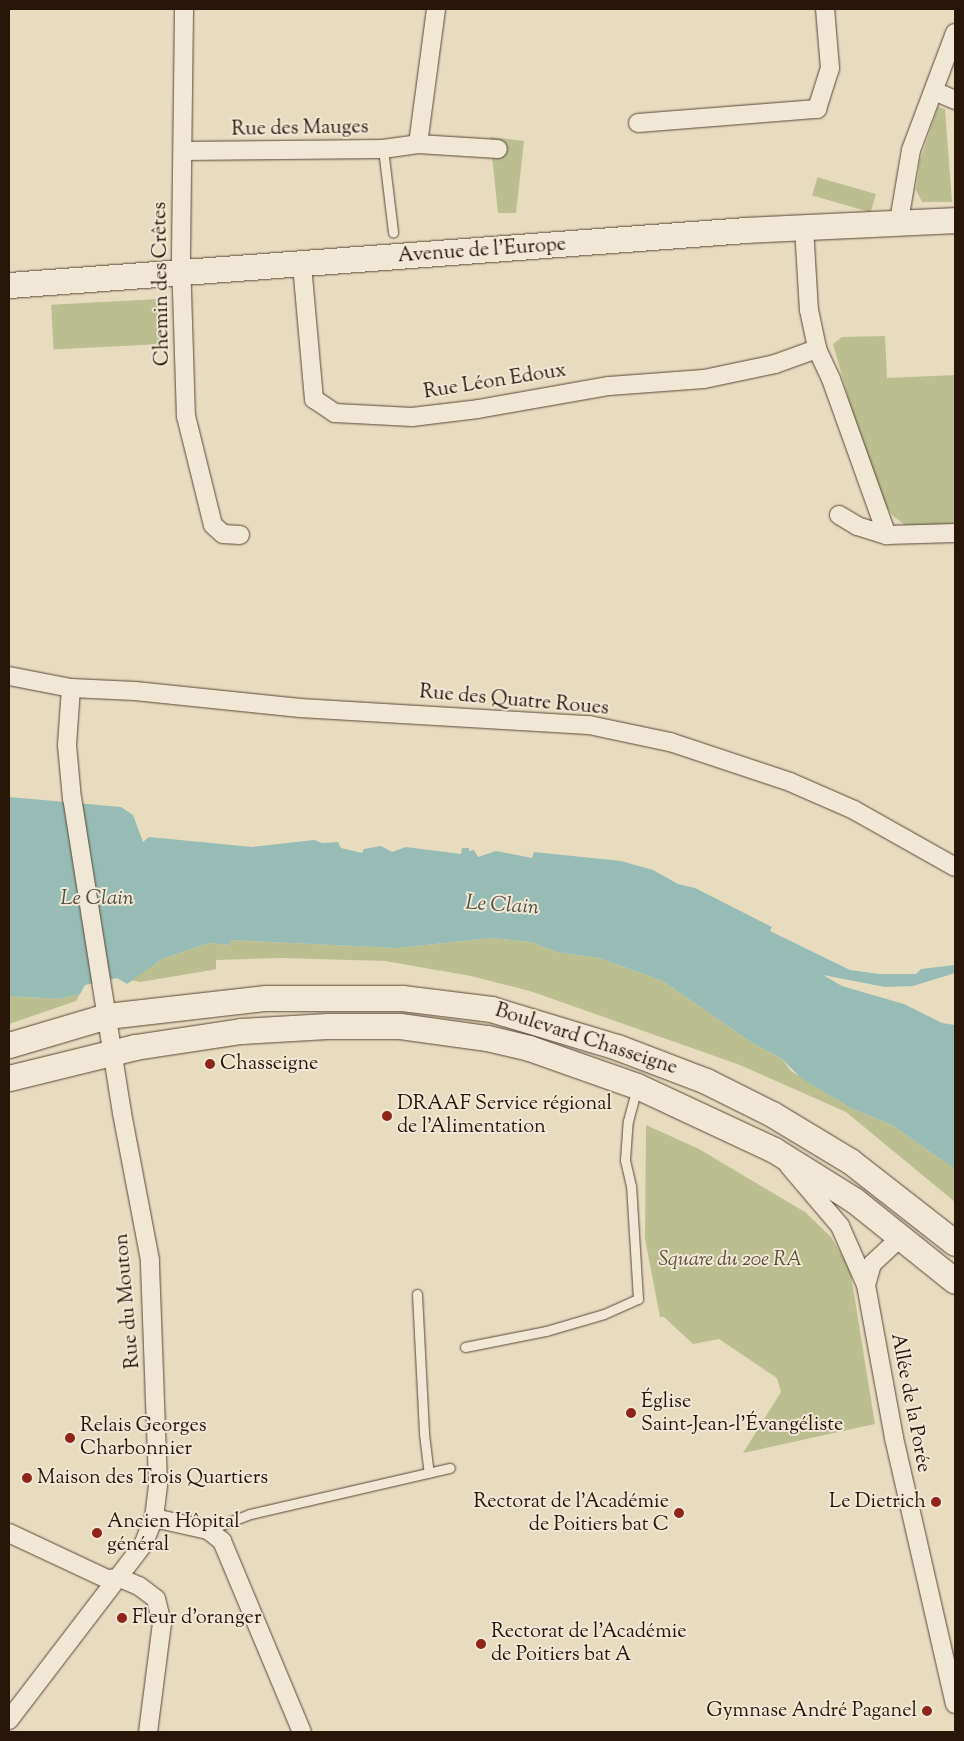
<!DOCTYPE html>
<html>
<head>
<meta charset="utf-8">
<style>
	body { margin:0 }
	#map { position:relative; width:964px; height:1741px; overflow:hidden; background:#e8dcbf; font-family:"Sorts Mill Goudy",serif }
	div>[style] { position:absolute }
	.green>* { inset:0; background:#bbbf8f; transform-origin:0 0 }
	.water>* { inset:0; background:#97bbb5 }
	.roads { filter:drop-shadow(0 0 1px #574736) drop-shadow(0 0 1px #574736) }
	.lane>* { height:9px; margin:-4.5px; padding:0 4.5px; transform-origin:4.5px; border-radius:4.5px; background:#f0e8d5 }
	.street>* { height:18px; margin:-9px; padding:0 9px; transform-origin:9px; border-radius:9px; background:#f0e8d5 }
	.secondary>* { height:25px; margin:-12.5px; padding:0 12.5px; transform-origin:12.5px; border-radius:12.5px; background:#f0e8d5 }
	.dots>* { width:14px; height:14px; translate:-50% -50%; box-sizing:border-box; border:2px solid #f0e8d5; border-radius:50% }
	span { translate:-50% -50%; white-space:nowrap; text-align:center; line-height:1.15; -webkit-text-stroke:4px #f0e8d5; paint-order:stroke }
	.street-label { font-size:20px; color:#271508 }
	.poi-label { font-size:20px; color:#271508 }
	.left { translate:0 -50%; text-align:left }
	.right { translate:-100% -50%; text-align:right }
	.park-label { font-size:20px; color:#5b5037; font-style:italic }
	.water-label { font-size:21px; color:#4e4f45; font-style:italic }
	.frame { position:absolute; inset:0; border:10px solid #271508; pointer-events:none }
</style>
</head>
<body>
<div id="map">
	<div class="green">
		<i style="clip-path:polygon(938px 107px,945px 109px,952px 202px,922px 202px,916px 190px,920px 160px)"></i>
		<i style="clip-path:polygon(490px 137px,524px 141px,516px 213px,498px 213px)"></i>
		<i style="left:876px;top:194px;width:19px;height:61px;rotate:106deg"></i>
		<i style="left:159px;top:299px;width:45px;height:108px;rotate:87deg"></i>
		<i style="clip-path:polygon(885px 336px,887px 378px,955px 375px,955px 525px,907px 526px,893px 516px,884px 503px,855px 422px,833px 344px,842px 337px)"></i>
		<i style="clip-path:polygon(492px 938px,531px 942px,557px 952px,599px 958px,663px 981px,751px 1042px,782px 1059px,791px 1071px,851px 1108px,892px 1125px,955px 1169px,955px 1202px,846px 1112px,740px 1065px,530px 991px,471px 976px,385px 961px,283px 958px,216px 960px,216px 969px,212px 970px,140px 982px,131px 980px,162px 959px,209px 943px,230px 945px,230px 940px,397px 948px)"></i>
		<i style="clip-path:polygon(80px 994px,76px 1001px,9px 1024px,9px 996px,58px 999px)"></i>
		<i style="clip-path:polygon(646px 1125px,699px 1149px,805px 1212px,831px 1237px,850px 1269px,875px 1424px,743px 1453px,781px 1392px,777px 1378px,719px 1339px,693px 1344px,664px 1317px,660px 1317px,645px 1239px)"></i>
	</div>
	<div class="water">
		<i style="clip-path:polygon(9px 797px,121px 807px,133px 815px,143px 842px,149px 837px,252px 847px,314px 840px,322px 843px,338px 842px,341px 848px,362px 853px,364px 849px,381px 846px,392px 852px,406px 847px,461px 854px,462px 848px,469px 848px,469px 851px,474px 850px,478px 857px,496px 851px,532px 858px,534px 852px,621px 861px,653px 870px,678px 884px,695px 888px,772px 927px,770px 931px,850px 970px,879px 974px,916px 974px,921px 969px,955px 965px,955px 973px,913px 986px,885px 987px,823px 975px,842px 986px,904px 1004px,942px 1023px,955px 1025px,955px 1169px,892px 1125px,851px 1108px,801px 1078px,782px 1059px,751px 1042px,663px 981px,599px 958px,557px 952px,531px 942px,492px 938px,397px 948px,230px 940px,231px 945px,209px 943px,162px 959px,127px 984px,117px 978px,85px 985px,80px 994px,58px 999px,9px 996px)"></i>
	</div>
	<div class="roads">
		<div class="lane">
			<i style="left:383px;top:149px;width:84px;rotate:83.1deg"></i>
			<i style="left:417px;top:1294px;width:140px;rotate:87.1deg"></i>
			<i style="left:424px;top:1434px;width:39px;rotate:83deg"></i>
			<i style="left:465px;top:1347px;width:83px;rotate:-11.2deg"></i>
			<i style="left:546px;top:1331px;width:60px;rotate:-16.3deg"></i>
			<i style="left:604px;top:1314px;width:37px;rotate:-24deg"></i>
			<i style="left:638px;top:1299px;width:113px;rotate:-93.5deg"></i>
			<i style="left:631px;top:1186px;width:27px;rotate:-103deg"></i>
			<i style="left:625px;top:1160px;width:39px;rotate:-86deg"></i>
			<i style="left:628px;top:1121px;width:35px;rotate:-75deg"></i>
			<i style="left:208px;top:1530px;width:45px;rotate:-20.9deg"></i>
			<i style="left:250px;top:1514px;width:205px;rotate:-13deg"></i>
		</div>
		<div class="street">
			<i style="left:184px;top:9px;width:250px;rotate:90.7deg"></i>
			<i style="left:181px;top:259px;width:157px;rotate:88.2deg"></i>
			<i style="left:186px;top:416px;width:112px;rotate:76.1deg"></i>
			<i style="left:213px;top:525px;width:13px;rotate:42deg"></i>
			<i style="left:223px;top:534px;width:17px;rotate:3deg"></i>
			<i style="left:934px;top:91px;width:23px;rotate:23deg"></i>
			<i style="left:638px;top:123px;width:180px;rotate:-4.5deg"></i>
			<i style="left:817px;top:109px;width:43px;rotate:-72.4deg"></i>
			<i style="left:830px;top:68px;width:59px;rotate:-94.8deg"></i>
			<i style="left:418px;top:144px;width:136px;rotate:-82.4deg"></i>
			<i style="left:183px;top:151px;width:200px;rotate:-0.6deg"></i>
			<i style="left:383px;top:149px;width:35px;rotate:-8deg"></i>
			<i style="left:418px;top:144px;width:80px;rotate:3.6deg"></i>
			<i style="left:899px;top:221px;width:72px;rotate:-80.4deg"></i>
			<i style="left:911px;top:150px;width:125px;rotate:-69.4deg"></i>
			<i style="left:804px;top:227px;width:83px;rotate:86.6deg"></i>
			<i style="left:809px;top:310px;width:40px;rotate:78deg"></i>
			<i style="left:817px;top:349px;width:33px;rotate:65deg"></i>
			<i style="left:831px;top:379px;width:166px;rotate:70.3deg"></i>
			<i style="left:302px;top:265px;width:135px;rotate:84.9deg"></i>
			<i style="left:314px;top:399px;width:25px;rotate:34deg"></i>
			<i style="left:335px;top:413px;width:77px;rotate:3deg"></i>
			<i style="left:412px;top:417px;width:66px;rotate:-6.9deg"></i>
			<i style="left:478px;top:409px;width:133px;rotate:-10deg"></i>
			<i style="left:609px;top:386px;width:95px;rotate:-4.2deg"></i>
			<i style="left:704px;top:379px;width:73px;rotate:-11.9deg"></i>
			<i style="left:775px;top:364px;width:45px;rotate:-19.7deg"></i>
			<i style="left:839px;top:515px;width:21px;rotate:31deg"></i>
			<i style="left:857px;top:526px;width:31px;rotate:17deg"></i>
			<i style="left:887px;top:535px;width:68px;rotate:-1.7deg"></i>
			<i style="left:9px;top:676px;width:63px;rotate:11deg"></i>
			<i style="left:71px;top:688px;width:64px;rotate:2.7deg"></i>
			<i style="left:135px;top:691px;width:166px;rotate:5.9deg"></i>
			<i style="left:300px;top:708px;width:289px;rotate:3.4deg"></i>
			<i style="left:589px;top:725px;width:83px;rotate:11.9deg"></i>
			<i style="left:670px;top:742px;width:126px;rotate:18.4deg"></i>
			<i style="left:790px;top:782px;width:70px;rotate:23.6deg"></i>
			<i style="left:854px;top:810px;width:116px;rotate:29.4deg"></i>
			<i style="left:789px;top:1166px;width:79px;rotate:49.6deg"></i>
			<i style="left:840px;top:1226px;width:64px;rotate:66.2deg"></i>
			<i style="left:866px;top:1285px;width:156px;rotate:79.6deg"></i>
			<i style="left:894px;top:1438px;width:273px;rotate:77.1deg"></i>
			<i style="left:866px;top:1285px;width:22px;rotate:-74deg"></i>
			<i style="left:872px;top:1264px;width:41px;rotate:-43deg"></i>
			<i style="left:154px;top:1518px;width:55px;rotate:12.5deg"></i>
			<i style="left:208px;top:1530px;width:18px;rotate:38deg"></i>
			<i style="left:222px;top:1541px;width:207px;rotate:67.3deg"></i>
			<i style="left:9px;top:1533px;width:108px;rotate:25.1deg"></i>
			<i style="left:107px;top:1579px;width:13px;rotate:-4deg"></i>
			<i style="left:120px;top:1578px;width:21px;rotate:23deg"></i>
			<i style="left:139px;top:1586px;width:21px;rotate:37deg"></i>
			<i style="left:156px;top:1599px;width:25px;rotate:76deg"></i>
			<i style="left:162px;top:1623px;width:110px;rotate:97.3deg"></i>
			<i style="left:9px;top:1720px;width:220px;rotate:-52.6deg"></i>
			<i style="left:143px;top:1545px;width:29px;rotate:-68deg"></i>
			<i style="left:154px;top:1518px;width:35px;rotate:-83deg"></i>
			<i style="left:158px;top:1483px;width:223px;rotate:-92.1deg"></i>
			<i style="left:150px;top:1260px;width:150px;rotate:-100.8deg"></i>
			<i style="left:122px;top:1113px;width:318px;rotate:-99deg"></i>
			<i style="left:72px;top:799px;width:54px;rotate:-95.3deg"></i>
			<i style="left:67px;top:745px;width:57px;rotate:-86deg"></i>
		</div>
		<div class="secondary">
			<i style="left:9px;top:285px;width:739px;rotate:-4.27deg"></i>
			<i style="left:746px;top:230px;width:209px;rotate:-2.7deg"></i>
			<i style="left:9px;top:1045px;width:102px;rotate:-16.5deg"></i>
			<i style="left:107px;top:1016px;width:160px;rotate:-6.5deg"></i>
			<i style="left:266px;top:998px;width:136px"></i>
			<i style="left:402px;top:998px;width:90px;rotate:7deg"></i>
			<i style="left:491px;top:1009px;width:132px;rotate:16.8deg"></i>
			<i style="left:617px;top:1047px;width:95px;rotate:20.9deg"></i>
			<i style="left:706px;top:1081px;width:74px;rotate:26.6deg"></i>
			<i style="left:772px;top:1114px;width:91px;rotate:31.1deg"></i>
			<i style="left:850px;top:1161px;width:133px;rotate:38deg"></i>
			<i style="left:9px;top:1078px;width:130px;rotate:-13.8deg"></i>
			<i style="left:135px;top:1047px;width:107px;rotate:-8.6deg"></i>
			<i style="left:241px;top:1031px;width:86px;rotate:-3.3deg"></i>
			<i style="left:327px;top:1026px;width:73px"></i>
			<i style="left:400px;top:1026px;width:88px;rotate:7.9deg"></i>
			<i style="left:487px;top:1038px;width:43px;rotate:13.4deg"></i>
			<i style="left:529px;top:1048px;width:114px;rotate:19.4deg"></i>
			<i style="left:637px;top:1086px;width:151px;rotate:25deg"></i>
			<i style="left:774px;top:1150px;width:94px;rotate:32deg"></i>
			<i style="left:854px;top:1200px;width:129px;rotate:38.7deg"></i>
		</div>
	</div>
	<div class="dots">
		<i style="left:210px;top:1064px;background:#8f2418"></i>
		<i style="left:387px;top:1116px;background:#8f2418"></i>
		<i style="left:631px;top:1413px;background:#8f2418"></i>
		<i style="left:70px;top:1438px;background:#8f2418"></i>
		<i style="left:27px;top:1478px;background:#8f2418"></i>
		<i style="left:936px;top:1502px;background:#8f2418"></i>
		<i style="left:679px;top:1513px;background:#8f2418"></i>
		<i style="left:97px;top:1533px;background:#8f2418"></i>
		<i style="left:122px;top:1618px;background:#8f2418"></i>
		<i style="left:481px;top:1644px;background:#8f2418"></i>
		<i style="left:927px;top:1711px;background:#8f2418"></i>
	</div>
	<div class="street-label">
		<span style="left:300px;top:129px;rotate:-1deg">Rue des Mauges</span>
		<span style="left:482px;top:251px;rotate:-4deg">Avenue de l'Europe</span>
		<span style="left:162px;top:284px;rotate:-91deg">Chemin des Crêtes</span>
		<span style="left:495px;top:382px;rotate:-9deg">Rue Léon Edoux</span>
		<span style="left:514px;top:701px;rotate:5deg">Rue des Quatre Roues</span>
		<span style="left:586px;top:1040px;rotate:18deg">Boulevard Chasseigne</span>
		<span style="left:128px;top:1301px;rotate:-95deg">Rue du Mouton</span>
		<span style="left:910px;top:1403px;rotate:79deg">Allée de la Porée</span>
	</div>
	<div class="poi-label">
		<span class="left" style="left:220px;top:1064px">Chasseigne</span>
		<span class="left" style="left:397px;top:1116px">DRAAF Service régional<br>de l'Alimentation</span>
		<span class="left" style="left:641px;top:1414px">Église<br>Saint-Jean-l'Évangéliste</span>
		<span class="left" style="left:80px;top:1438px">Relais Georges<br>Charbonnier</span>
		<span class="left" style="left:37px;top:1478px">Maison des Trois Quartiers</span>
		<span class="right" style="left:669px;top:1514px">Rectorat de l'Académie<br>de Poitiers bat C</span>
		<span class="right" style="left:926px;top:1502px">Le Dietrich</span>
		<span class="left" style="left:107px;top:1534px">Ancien Hôpital<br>général</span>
		<span class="left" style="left:132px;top:1618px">Fleur d'oranger</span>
		<span class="left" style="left:491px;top:1644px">Rectorat de l'Académie<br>de Poitiers bat A</span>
		<span class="right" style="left:917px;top:1711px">Gymnase André Paganel</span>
	</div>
	<div class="park-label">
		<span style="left:730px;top:1260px">Square du 20e RA</span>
	</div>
	<div class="water-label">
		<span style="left:97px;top:899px">Le Clain</span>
		<span style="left:502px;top:906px;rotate:4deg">Le Clain</span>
	</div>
	<div class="frame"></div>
</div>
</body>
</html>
